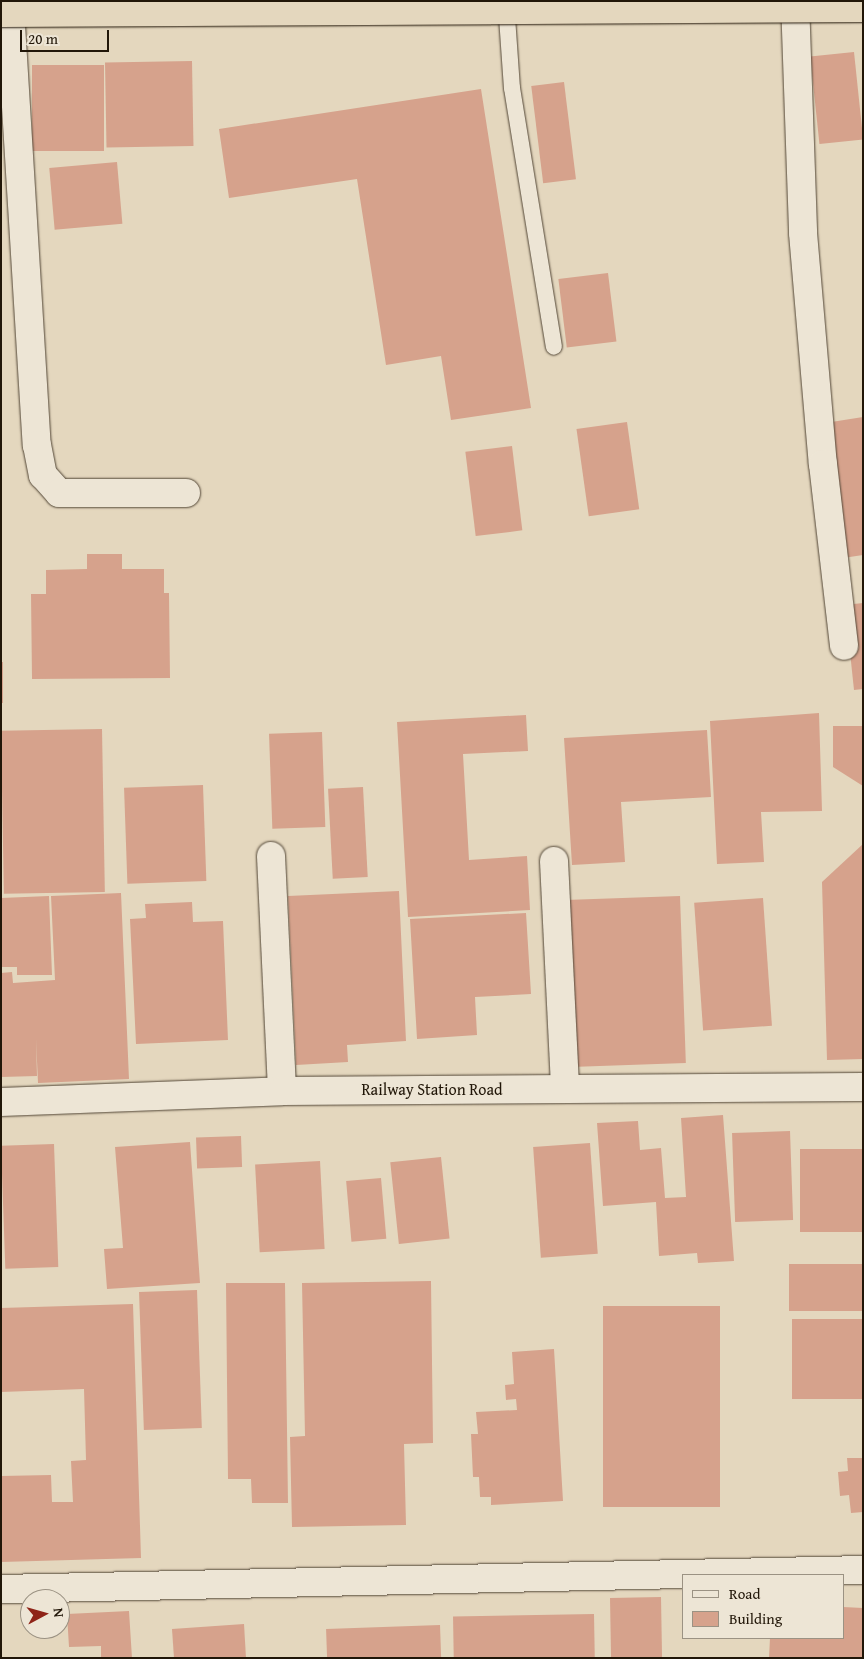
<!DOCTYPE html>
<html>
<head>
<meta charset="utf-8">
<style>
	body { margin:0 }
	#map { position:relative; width:864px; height:1659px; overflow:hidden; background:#e4d7be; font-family:"Gentium Book Plus",serif }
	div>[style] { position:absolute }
	.building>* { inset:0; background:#d6a28c; transform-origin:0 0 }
	.roads { filter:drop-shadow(0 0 1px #524636) drop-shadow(0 0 1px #524636) }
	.lane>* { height:16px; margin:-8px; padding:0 8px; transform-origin:8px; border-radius:8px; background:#ede5d5 }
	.street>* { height:28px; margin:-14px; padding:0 14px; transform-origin:14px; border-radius:14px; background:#ede5d5 }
	.bridges { filter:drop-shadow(0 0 1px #211608) drop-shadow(0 0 1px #211608) }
	.highway-bridge>* { height:28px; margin:-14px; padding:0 14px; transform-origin:14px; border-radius:14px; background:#e4d7be }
	span { translate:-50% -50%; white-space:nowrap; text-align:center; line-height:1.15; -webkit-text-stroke:4px #ede5d5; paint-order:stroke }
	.street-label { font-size:16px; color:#211608 }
	.frame { position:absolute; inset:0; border:2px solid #211608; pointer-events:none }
	.legend { position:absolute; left:682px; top:1574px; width:162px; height:65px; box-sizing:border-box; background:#ede5d5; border:1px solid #9b9283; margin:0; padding:6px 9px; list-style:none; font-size:15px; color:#211608 }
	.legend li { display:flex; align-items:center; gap:10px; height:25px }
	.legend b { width:25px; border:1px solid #9b9283 }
	.north { position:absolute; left:20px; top:1589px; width:50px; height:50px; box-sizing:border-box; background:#ede5d5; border:1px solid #9b9283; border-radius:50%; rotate:84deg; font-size:14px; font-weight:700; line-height:20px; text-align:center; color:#211608 }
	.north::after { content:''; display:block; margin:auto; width:18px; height:22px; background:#8f2418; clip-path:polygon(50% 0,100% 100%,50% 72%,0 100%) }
	.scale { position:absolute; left:20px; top:30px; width:89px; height:22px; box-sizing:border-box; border:2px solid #211608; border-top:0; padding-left:6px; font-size:15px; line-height:18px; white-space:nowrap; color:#211608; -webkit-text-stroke:4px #ede5d5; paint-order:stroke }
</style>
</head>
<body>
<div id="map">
	<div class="building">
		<i style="left:854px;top:52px;width:88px;height:44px;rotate:84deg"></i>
		<i style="left:192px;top:61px;width:85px;height:87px;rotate:89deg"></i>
		<i style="left:104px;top:65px;width:86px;height:72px;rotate:90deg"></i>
		<i style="left:564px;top:82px;width:98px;height:33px;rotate:83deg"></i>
		<i style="clip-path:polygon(481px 89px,531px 408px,451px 420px,441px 356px,386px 365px,357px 179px,229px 198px,219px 129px)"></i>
		<i style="left:117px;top:162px;width:62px;height:68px;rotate:85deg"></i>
		<i style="left:608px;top:273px;width:69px;height:50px;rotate:83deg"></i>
		<i style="clip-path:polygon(863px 417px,863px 555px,843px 558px,825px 423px)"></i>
		<i style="left:627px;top:422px;width:88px;height:51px;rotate:82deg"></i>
		<i style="left:512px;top:446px;width:85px;height:47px;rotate:83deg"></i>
		<i style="clip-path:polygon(87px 554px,122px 554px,122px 569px,164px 569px,164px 593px,169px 593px,170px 678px,32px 679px,31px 594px,46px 594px,46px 570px,87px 569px)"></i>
		<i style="clip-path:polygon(863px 603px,863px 689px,854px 690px,845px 605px)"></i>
		<i style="left:1px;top:662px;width:2px;height:41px"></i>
		<i style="clip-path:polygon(819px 713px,822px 811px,761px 812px,764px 862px,717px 864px,710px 721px)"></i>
		<i style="clip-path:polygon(526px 715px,528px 751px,463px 754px,469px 860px,527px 856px,530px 910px,408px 917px,397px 722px)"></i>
		<i style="clip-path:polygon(833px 726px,863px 726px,863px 786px,833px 767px)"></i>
		<i style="left:102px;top:729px;width:163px;height:101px;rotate:89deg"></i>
		<i style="clip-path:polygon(707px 730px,711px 797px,621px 802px,625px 862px,572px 865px,564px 738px)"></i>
		<i style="left:322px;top:732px;width:95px;height:53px;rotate:88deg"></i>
		<i style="left:203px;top:785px;width:96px;height:79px;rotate:88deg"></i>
		<i style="left:363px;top:787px;width:90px;height:35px;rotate:87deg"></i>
		<i style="clip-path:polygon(863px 844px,863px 1059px,827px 1060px,822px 882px)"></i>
		<i style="clip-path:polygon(399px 891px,406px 1041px,347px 1045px,348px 1062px,296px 1065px,288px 896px)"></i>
		<i style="clip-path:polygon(121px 893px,129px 1079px,38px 1083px,36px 1039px,37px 1076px,1px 1077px,1px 973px,12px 972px,13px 983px,55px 980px,51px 896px)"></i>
		<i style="clip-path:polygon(49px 896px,52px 975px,17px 975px,17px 967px,1px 967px,1px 898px)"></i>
		<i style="left:680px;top:896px;width:167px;height:115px;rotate:88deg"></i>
		<i style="left:763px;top:898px;width:128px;height:69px;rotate:86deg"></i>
		<i style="clip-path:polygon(192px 902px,193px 922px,223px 921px,228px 1040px,136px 1044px,130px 919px,146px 918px,145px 904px)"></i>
		<i style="clip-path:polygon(526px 913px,531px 994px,475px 997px,477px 1035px,417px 1039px,410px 919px)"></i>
		<i style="clip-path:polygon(723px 1115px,734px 1261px,698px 1263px,697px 1253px,659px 1256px,656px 1202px,603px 1206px,597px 1123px,638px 1121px,640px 1150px,661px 1148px,665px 1198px,686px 1197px,681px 1118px)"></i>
		<i style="left:790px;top:1131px;width:89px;height:58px;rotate:88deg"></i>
		<i style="left:241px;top:1136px;width:31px;height:45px;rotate:88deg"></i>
		<i style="clip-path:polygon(190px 1142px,200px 1283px,107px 1289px,104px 1249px,123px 1248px,115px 1147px)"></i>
		<i style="left:590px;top:1143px;width:111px;height:57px;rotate:86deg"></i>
		<i style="left:54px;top:1144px;width:123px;height:53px;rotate:88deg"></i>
		<i style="left:863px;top:1149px;width:83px;height:63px;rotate:90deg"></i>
		<i style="left:441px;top:1157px;width:82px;height:51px;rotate:84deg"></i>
		<i style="left:320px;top:1161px;width:88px;height:65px;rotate:87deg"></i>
		<i style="left:381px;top:1178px;width:61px;height:35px;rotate:85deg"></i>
		<i style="left:863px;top:1264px;width:47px;height:74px;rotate:90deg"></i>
		<i style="clip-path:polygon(431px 1281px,433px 1443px,404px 1444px,406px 1525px,292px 1527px,290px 1437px,305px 1436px,302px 1283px)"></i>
		<i style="clip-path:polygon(226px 1283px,285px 1283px,288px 1503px,252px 1503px,251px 1479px,228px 1479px)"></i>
		<i style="left:197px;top:1290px;width:138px;height:58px;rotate:88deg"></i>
		<i style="clip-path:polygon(133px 1304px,141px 1558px,1px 1562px,1px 1476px,51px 1475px,52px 1502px,73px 1502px,71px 1461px,86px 1460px,84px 1389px,1px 1392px,1px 1308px)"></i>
		<i style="left:603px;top:1306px;width:117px;height:201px"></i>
		<i style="left:863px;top:1319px;width:80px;height:71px;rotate:90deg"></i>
		<i style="clip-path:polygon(554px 1349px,563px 1501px,491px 1505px,491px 1497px,480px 1497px,479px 1477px,473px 1477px,471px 1434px,478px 1434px,476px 1412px,517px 1410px,516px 1399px,506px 1400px,505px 1385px,514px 1384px,512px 1352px)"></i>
		<i style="clip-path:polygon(847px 1458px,863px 1458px,863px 1512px,851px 1513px,849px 1495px,840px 1496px,838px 1472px,848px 1471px)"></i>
		<i style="left:661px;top:1597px;width:61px;height:51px;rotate:89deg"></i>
		<i style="clip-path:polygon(843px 1607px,863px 1608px,862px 1658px,769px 1658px,770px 1638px,843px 1638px)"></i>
		<i style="clip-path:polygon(129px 1611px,132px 1658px,101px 1658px,101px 1646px,69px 1647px,67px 1614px)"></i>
		<i style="left:594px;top:1614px;width:44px;height:141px;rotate:89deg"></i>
		<i style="clip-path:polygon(244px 1624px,246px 1658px,174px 1658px,172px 1629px)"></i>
		<i style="left:440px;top:1625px;width:33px;height:114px;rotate:88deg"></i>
	</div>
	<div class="roads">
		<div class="lane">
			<i style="left:507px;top:17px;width:71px;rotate:86deg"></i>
			<i style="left:512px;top:88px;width:262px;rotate:80.8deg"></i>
		</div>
		<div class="street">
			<i style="left:795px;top:1px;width:232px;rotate:88deg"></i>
			<i style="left:803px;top:233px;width:232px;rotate:85.1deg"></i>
			<i style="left:823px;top:464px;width:183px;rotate:83.4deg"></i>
			<i style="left:11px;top:25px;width:421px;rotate:86.5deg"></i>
			<i style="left:37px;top:445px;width:31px;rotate:79deg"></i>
			<i style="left:43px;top:475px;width:24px;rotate:48deg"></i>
			<i style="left:59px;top:493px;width:127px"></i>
			<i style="left:271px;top:856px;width:235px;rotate:87.3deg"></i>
			<i style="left:554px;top:861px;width:227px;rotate:87.2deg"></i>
			<i style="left:1px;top:1102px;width:281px;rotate:-2.2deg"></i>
			<i style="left:282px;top:1091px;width:581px;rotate:-0.39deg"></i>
			<i style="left:1px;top:1589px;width:862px;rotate:-1.26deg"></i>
		</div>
	</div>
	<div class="bridges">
		<div class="highway-bridge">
			<i style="left:1px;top:13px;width:862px;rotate:-0.33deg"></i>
		</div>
	</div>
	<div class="street-label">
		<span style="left:432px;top:1089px">Railway Station Road</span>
	</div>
	<div class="frame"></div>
	<ul class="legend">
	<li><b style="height:6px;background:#ede5d5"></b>Road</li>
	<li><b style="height:14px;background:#d6a28c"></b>Building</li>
	</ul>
	<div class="north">N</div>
	<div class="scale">20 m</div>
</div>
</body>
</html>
